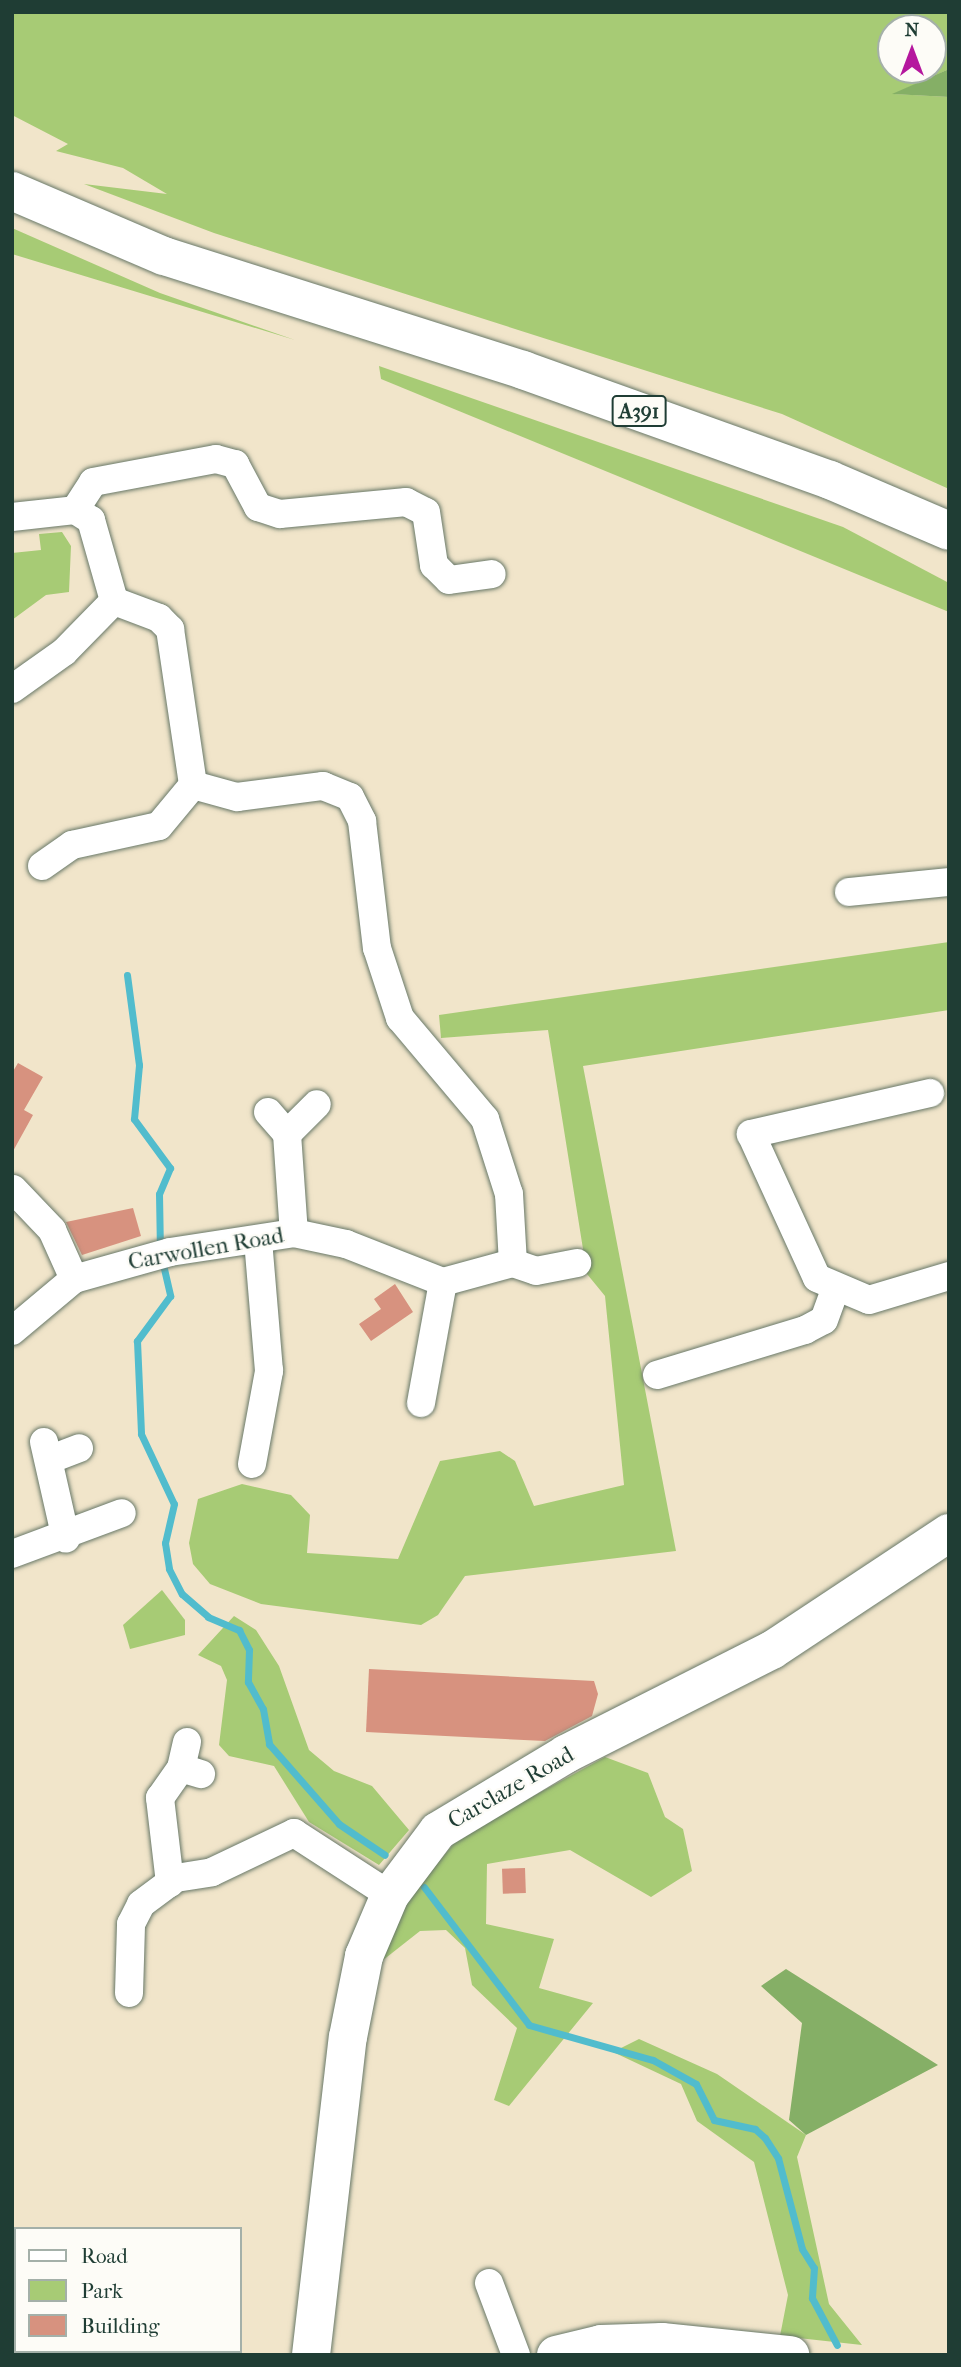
<!DOCTYPE html>
<html>
<head>
<meta charset="utf-8">
<style>
	body { margin:0 }
	#map { position:relative; width:961px; height:2367px; overflow:hidden; background:#f1e5ca; font-family:"IM FELL French Canon",serif }
	div>[style] { position:absolute }
	.green>* { inset:0; background:#a7cb75 }
	.forest>* { inset:0; background:#85af66 }
	.stream>* { height:7px; margin:-3.5px; padding:0 3.5px; transform-origin:3.5px; border-radius:3.5px; background:#51bccd }
	.building>* { inset:0; background:#d7927f; transform-origin:0 0 }
	.roads { filter:drop-shadow(0 0 2px #687868) drop-shadow(0 0 2px #687868) }
	.street>* { height:28px; margin:-14px; padding:0 14px; transform-origin:14px; border-radius:14px; background:#fff }
	.secondary>* { height:38px; margin:-19px; padding:0 19px; transform-origin:19px; border-radius:19px; background:#fff }
	.highway>* { height:38px; margin:-19px; padding:0 19px; transform-origin:19px; border-radius:19px; background:#fff }
	span { translate:-50% -50%; white-space:nowrap; text-align:center; line-height:1.15; -webkit-text-stroke:5px #fdfcf7; paint-order:stroke }
	.shield-label span { padding:2px 5px; background:#fdfcf7; border:2px solid; border-radius:5px; -webkit-text-stroke-width:0 }
	.shield-label { font-size:21px; color:#1f3d34; font-weight:700 }
	.street-label { font-size:23px; color:#1f3d34 }
	.frame { position:absolute; inset:0; border:14px solid #1f3d34; pointer-events:none }
	.legend { position:absolute; left:14px; top:2227px; width:228px; height:126px; box-sizing:border-box; background:#fdfcf7; border:2px solid #a4b0a9; margin:0; padding:9px 12px; list-style:none; font-size:21px; color:#1f3d34 }
	.legend li { display:flex; align-items:center; gap:14px; height:35px }
	.legend b { width:35px; border:2px solid #a4b0a9 }
	.north { position:absolute; left:877px; top:14px; width:70px; height:70px; box-sizing:border-box; background:#fdfcf7; border:2px solid #a4b0a9; border-radius:50%; rotate:0deg; font-size:19px; font-weight:700; line-height:28px; text-align:center; color:#1f3d34 }
	.north::after { content:''; display:block; margin:auto; width:24px; height:32px; background:#b5179e; clip-path:polygon(50% 0,100% 100%,50% 72%,0 100%) }
</style>
</head>
<body>
<div id="map">
	<div class="green">
		<i style="clip-path:polygon(evenodd,12px 12px,949px 12px,949px 69px,894px 94px,949px 97px,949px 489px,782px 414px,214px 233px,84px 184px,167px 194px,123px 168px,56px 151px,68px 144px,12px 115px,12px 12px,891px 28px,933px 28px,933px 70px,891px 70px,891px 28px)"></i>
		<i style="clip-path:polygon(12px 228px,160px 293px,295px 340px,12px 254px)"></i>
		<i style="clip-path:polygon(379px 366px,843px 527px,949px 583px,949px 612px,381px 379px)"></i>
		<i style="clip-path:polygon(62px 532px,71px 546px,69px 592px,46px 595px,12px 620px,12px 553px,41px 550px,39px 534px)"></i>
		<i style="clip-path:polygon(949px 942px,949px 1010px,583px 1066px,676px 1551px,465px 1576px,438px 1615px,421px 1625px,261px 1604px,210px 1584px,193px 1564px,189px 1543px,198px 1499px,242px 1484px,291px 1495px,310px 1515px,307px 1553px,398px 1559px,440px 1461px,500px 1451px,515px 1461px,534px 1506px,624px 1485px,605px 1296px,587px 1274px,548px 1030px,441px 1038px,439px 1015px)"></i>
		<i style="clip-path:polygon(162px 1590px,185px 1620px,185px 1635px,130px 1649px,123px 1625px)"></i>
		<i style="clip-path:polygon(234px 1616px,256px 1630px,279px 1666px,309px 1750px,334px 1771px,372px 1786px,409px 1830px,379px 1865px,309px 1822px,274px 1766px,229px 1756px,219px 1745px,227px 1680px,221px 1666px,198px 1655px)"></i>
		<i style="clip-path:polygon(605px 1757px,648px 1773px,665px 1817px,683px 1829px,692px 1871px,651px 1897px,570px 1850px,487px 1864px,486px 1924px,554px 1939px,539px 1988px,593px 2003px,509px 2106px,494px 2100px,517px 2028px,472px 1985px,465px 1948px,446px 1930px,420px 1931px,373px 1968px,395px 1915px,460px 1836px)"></i>
		<i style="clip-path:polygon(639px 2039px,717px 2074px,806px 2135px,797px 2157px,829px 2304px,862px 2345px,780px 2336px,788px 2295px,754px 2162px,697px 2121px,681px 2084px,613px 2052px)"></i>
	</div>
	<div class="forest">
		<i style="clip-path:polygon(949px 69px,949px 97px,892px 94px)"></i>
		<i style="clip-path:polygon(786px 1969px,938px 2065px,806px 2135px,789px 2120px,802px 2023px,761px 1986px)"></i>
	</div>
	<div class="stream">
		<i style="left:127px;top:975px;width:91px;rotate:82.4deg"></i>
		<i style="left:139px;top:1065px;width:54px;rotate:95.3deg"></i>
		<i style="left:134px;top:1119px;width:61px;rotate:53.7deg"></i>
		<i style="left:170px;top:1168px;width:28px;rotate:113deg"></i>
		<i style="left:159px;top:1194px;width:55px;rotate:89deg"></i>
		<i style="left:162px;top:1260px;width:37px;rotate:77deg"></i>
		<i style="left:170px;top:1296px;width:56px;rotate:126.3deg"></i>
		<i style="left:137px;top:1341px;width:93px;rotate:87.5deg"></i>
		<i style="left:141px;top:1434px;width:77px;rotate:64.8deg"></i>
		<i style="left:174px;top:1504px;width:40px;rotate:103deg"></i>
		<i style="left:165px;top:1543px;width:26px;rotate:81deg"></i>
		<i style="left:169px;top:1569px;width:28px;rotate:63deg"></i>
		<i style="left:182px;top:1594px;width:35px;rotate:41deg"></i>
		<i style="left:208px;top:1617px;width:34px;rotate:23deg"></i>
		<i style="left:239px;top:1630px;width:22px;rotate:63deg"></i>
		<i style="left:249px;top:1650px;width:32px;rotate:92deg"></i>
		<i style="left:248px;top:1682px;width:31px;rotate:61deg"></i>
		<i style="left:263px;top:1709px;width:36px;rotate:80deg"></i>
		<i style="left:269px;top:1744px;width:106px;rotate:48.8deg"></i>
		<i style="left:339px;top:1824px;width:55px;rotate:34deg"></i>
		<i style="left:424px;top:1887px;width:173px;rotate:52.7deg"></i>
		<i style="left:529px;top:2025px;width:129px;rotate:15.8deg"></i>
		<i style="left:653px;top:2060px;width:49px;rotate:29.2deg"></i>
		<i style="left:696px;top:2084px;width:40px;rotate:63.4deg"></i>
		<i style="left:714px;top:2120px;width:42px;rotate:12.4deg"></i>
		<i style="left:755px;top:2129px;width:13px;rotate:42deg"></i>
		<i style="left:765px;top:2138px;width:24px;rotate:57deg"></i>
		<i style="left:778px;top:2158px;width:94px;rotate:75.2deg"></i>
		<i style="left:802px;top:2249px;width:22px;rotate:58deg"></i>
		<i style="left:814px;top:2268px;width:30px;rotate:94deg"></i>
		<i style="left:812px;top:2298px;width:53px;rotate:62deg"></i>
	</div>
	<div class="building">
		<i style="clip-path:polygon(18px 1063px,43px 1077px,24px 1110px,33px 1115px,12px 1153px,12px 1073px)"></i>
		<i style="clip-path:polygon(133px 1208px,141px 1236px,82px 1255px,66px 1222px)"></i>
		<i style="clip-path:polygon(395px 1284px,413px 1312px,371px 1341px,359px 1324px,381px 1309px,374px 1299px)"></i>
		<i style="clip-path:polygon(369px 1669px,594px 1681px,598px 1694px,592px 1716px,545px 1741px,366px 1732px)"></i>
		<i style="left:525px;top:1868px;width:25px;height:23px;rotate:88deg"></i>
	</div>
	<div class="roads">
		<div class="street">
			<i style="left:75px;top:510px;width:33px;rotate:-57deg"></i>
			<i style="left:93px;top:482px;width:125px;rotate:-10.6deg"></i>
			<i style="left:216px;top:459px;width:20px;rotate:15deg"></i>
			<i style="left:235px;top:464px;width:49px;rotate:61.9deg"></i>
			<i style="left:258px;top:507px;width:23px;rotate:18deg"></i>
			<i style="left:280px;top:514px;width:127px;rotate:-5.4deg"></i>
			<i style="left:406px;top:502px;width:22px;rotate:27deg"></i>
			<i style="left:426px;top:512px;width:54px;rotate:81.4deg"></i>
			<i style="left:434px;top:565px;width:21px;rotate:45deg"></i>
			<i style="left:449px;top:580px;width:43px;rotate:-7.9deg"></i>
			<i style="left:12px;top:517px;width:63px;rotate:-6.3deg"></i>
			<i style="left:75px;top:510px;width:19px;rotate:32deg"></i>
			<i style="left:91px;top:520px;width:84px;rotate:74.1deg"></i>
			<i style="left:114px;top:601px;width:48px;rotate:20.7deg"></i>
			<i style="left:159px;top:618px;width:16px;rotate:45deg"></i>
			<i style="left:170px;top:629px;width:158px;rotate:81.6deg"></i>
			<i style="left:193px;top:785px;width:46px;rotate:15.3deg"></i>
			<i style="left:237px;top:797px;width:87px;rotate:-7.3deg"></i>
			<i style="left:323px;top:786px;width:29px;rotate:22deg"></i>
			<i style="left:350px;top:797px;width:27px;rotate:63deg"></i>
			<i style="left:362px;top:821px;width:128px;rotate:83.3deg"></i>
			<i style="left:377px;top:948px;width:74px;rotate:71.8deg"></i>
			<i style="left:400px;top:1018px;width:132px;rotate:49.9deg"></i>
			<i style="left:485px;top:1119px;width:79px;rotate:72.3deg"></i>
			<i style="left:509px;top:1194px;width:69px;rotate:86.7deg"></i>
			<i style="left:12px;top:689px;width:64px;rotate:-35.4deg"></i>
			<i style="left:64px;top:652px;width:71px;rotate:-45.6deg"></i>
			<i style="left:42px;top:866px;width:37px;rotate:-35deg"></i>
			<i style="left:72px;top:845px;width:89px;rotate:-12.3deg"></i>
			<i style="left:159px;top:826px;width:53px;rotate:-50.3deg"></i>
			<i style="left:849px;top:892px;width:100px;rotate:-5.7deg"></i>
			<i style="left:930px;top:1093px;width:184px;rotate:167.1deg"></i>
			<i style="left:751px;top:1134px;width:158px;rotate:65.4deg"></i>
			<i style="left:817px;top:1278px;width:56px;rotate:22.9deg"></i>
			<i style="left:869px;top:1300px;width:84px;rotate:-16.7deg"></i>
			<i style="left:268px;top:1112px;width:29px;rotate:49deg"></i>
			<i style="left:287px;top:1134px;width:42px;rotate:-45deg"></i>
			<i style="left:287px;top:1134px;width:99px;rotate:86deg"></i>
			<i style="left:13px;top:1189px;width:57px;rotate:46.4deg"></i>
			<i style="left:52px;top:1230px;width:54px;rotate:65.8deg"></i>
			<i style="left:12px;top:1331px;width:81px;rotate:-40deg"></i>
			<i style="left:74px;top:1279px;width:100px;rotate:-15.7deg"></i>
			<i style="left:170px;top:1252px;width:125px;rotate:-8.7deg"></i>
			<i style="left:294px;top:1233px;width:53px;rotate:11.9deg"></i>
			<i style="left:346px;top:1244px;width:104px;rotate:21.4deg"></i>
			<i style="left:443px;top:1282px;width:73px;rotate:-15.2deg"></i>
			<i style="left:513px;top:1263px;width:24px;rotate:19deg"></i>
			<i style="left:536px;top:1271px;width:42px;rotate:-11deg"></i>
			<i style="left:657px;top:1375px;width:155px;rotate:-16.9deg"></i>
			<i style="left:805px;top:1330px;width:21px;rotate:-28deg"></i>
			<i style="left:824px;top:1320px;width:33px;rotate:-70deg"></i>
			<i style="left:421px;top:1403px;width:123px;rotate:-79.7deg"></i>
			<i style="left:44px;top:1442px;width:99px;rotate:77.2deg"></i>
			<i style="left:51px;top:1459px;width:30px;rotate:-21deg"></i>
			<i style="left:252px;top:1464px;width:95px;rotate:-79.6deg"></i>
			<i style="left:269px;top:1371px;width:132px;rotate:-94.8deg"></i>
			<i style="left:12px;top:1554px;width:117px;rotate:-20.4deg"></i>
			<i style="left:187px;top:1742px;width:27px;rotate:103deg"></i>
			<i style="left:181px;top:1768px;width:21px;rotate:17deg"></i>
			<i style="left:170px;top:1883px;width:86px;rotate:-96.7deg"></i>
			<i style="left:160px;top:1798px;width:37px;rotate:-55deg"></i>
			<i style="left:129px;top:1993px;width:69px;rotate:-88.3deg"></i>
			<i style="left:131px;top:1924px;width:22px;rotate:-63deg"></i>
			<i style="left:141px;top:1904px;width:44px;rotate:-36.6deg"></i>
			<i style="left:176px;top:1878px;width:36px;rotate:-9deg"></i>
			<i style="left:212px;top:1872px;width:91px;rotate:-25.4deg"></i>
			<i style="left:294px;top:1833px;width:114px;rotate:32.9deg"></i>
			<i style="left:489px;top:2283px;width:77px;rotate:69.4deg"></i>
			<i style="left:59px;top:2355px;width:4px;rotate:-76deg"></i>
		</div>
		<div class="secondary">
			<i style="left:311px;top:2355px;width:320px;rotate:-83.4deg"></i>
			<i style="left:348px;top:2037px;width:83px;rotate:-78.8deg"></i>
			<i style="left:364px;top:1956px;width:66px;rotate:-66.9deg"></i>
			<i style="left:390px;top:1895px;width:80px;rotate:-53.1deg"></i>
			<i style="left:438px;top:1831px;width:149px;rotate:-31deg"></i>
			<i style="left:566px;top:1754px;width:231px;rotate:-26.8deg"></i>
			<i style="left:772px;top:1650px;width:212px;rotate:-33.5deg"></i>
			<i style="left:556px;top:2355px;width:46px;rotate:-13.7deg"></i>
			<i style="left:601px;top:2344px;width:61px;rotate:-1.9deg"></i>
			<i style="left:662px;top:2342px;width:129px;rotate:5.8deg"></i>
		</div>
		<div class="highway">
			<i style="left:12px;top:191px;width:165px;rotate:23.2deg"></i>
			<i style="left:164px;top:256px;width:377px;rotate:17.6deg"></i>
			<i style="left:523px;top:370px;width:326px;rotate:19.7deg"></i>
			<i style="left:830px;top:480px;width:129px;rotate:23.2deg"></i>
		</div>
	</div>
	<div class="shield-label">
		<span style="left:639px;top:411px">A391</span>
	</div>
	<div class="street-label">
		<span style="left:206px;top:1249px;rotate:-10deg">Carwollen Road</span>
		<span style="left:511px;top:1788px;rotate:-30deg">Carclaze Road</span>
	</div>
	<div class="frame"></div>
	<ul class="legend">
	<li><b style="height:9px;background:#fff"></b>Road</li>
	<li><b style="height:19px;background:#a7cb75"></b>Park</li>
	<li><b style="height:19px;background:#d7927f"></b>Building</li>
	</ul>
	<div class="north">N</div>
</div>
</body>
</html>
